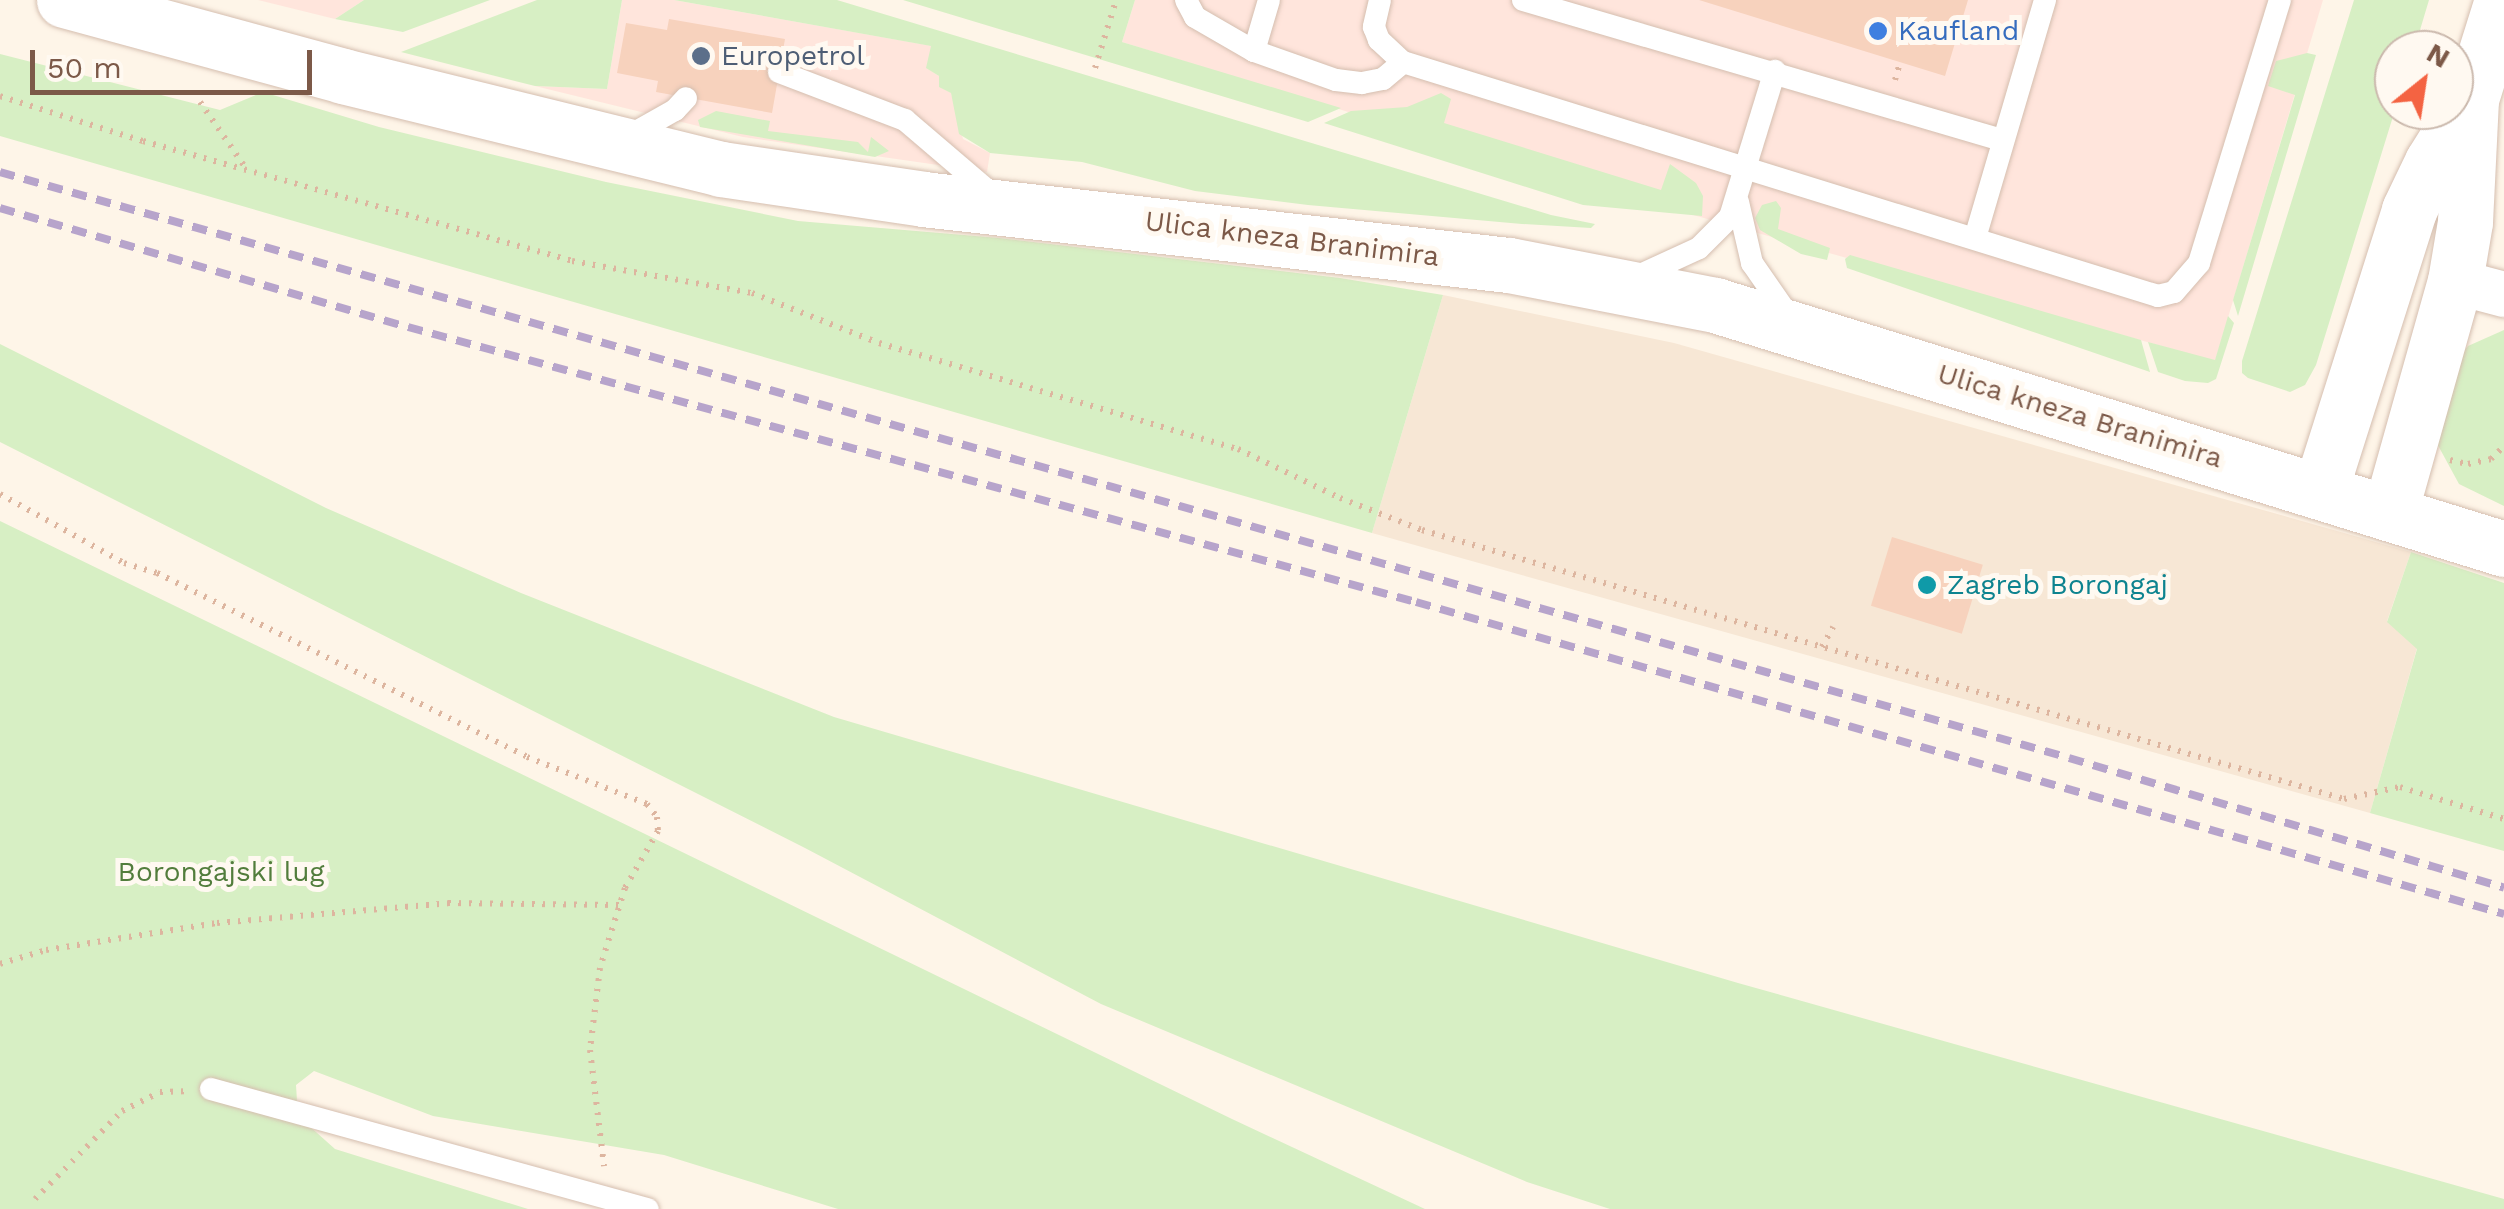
<!DOCTYPE html>
<html>
<head>
<meta charset="utf-8">
<style>
	body { margin:0 }
	#map { position:relative; width:2504px; height:1209px; overflow:hidden; background:#fef5e8; font-family:"Work Sans",sans-serif }
	div>[style] { position:absolute }
	.residential>* { inset:0; background:#f7e7d5 }
	.commercial>* { inset:0; background:#ffe5dc }
	.green>* { inset:0; background:#d7efc4 }
	.building>* { inset:0; background:#f7d2bd; transform-origin:0 0 }
	.path>* { height:6px; margin-top:-3px; transform-origin:0; background:repeating-linear-gradient(90deg,#ddb59f 0 2.5px,transparent 0 10.5px) }
	.roads { filter:drop-shadow(0 0 2px #d5beaf) drop-shadow(0 0 2px #d5beaf) }
	.service>* { height:22px; margin:-11px; padding:0 11px; transform-origin:11px; border-radius:11px; background:#fff }
	.minor>* { height:45px; margin:-22.5px; padding:0 22.5px; transform-origin:22.5px; border-radius:22.5px; background:#fff }
	.secondary>* { height:55px; margin:-27.5px; padding:0 27.5px; transform-origin:27.5px; border-radius:27.5px; background:#fff }
	.rail>* { height:8px; margin-top:-4px; transform-origin:0; background:repeating-linear-gradient(90deg,#b7a4cb 0 15px,transparent 0 25px) }
	.dots>* { width:28px; height:28px; translate:-50% -50%; box-sizing:border-box; border:5px solid #fff9f1; border-radius:50% }
	span { translate:-50% -50%; white-space:nowrap; text-align:center; line-height:1.15; -webkit-text-stroke:10px #fff9f1; paint-order:stroke }
	.shop-label { font-size:28px; color:#366cbe }
	.left { translate:0 -50%; text-align:left }
	.service-label { font-size:28px; color:#4e5e75 }
	.street-label { font-size:28px; color:#7c5948 }
	.culture-label { font-size:28px; color:#0d838f }
	.park-label { font-size:28px; color:#527d3c }
	.north { position:absolute; left:2374px; top:30px; width:100px; height:100px; box-sizing:border-box; background:#fff9f1; border:2px solid #cbb9ad; border-radius:50%; rotate:30deg; font-size:28px; font-weight:700; line-height:40px; text-align:center; color:#7c5948 }
	.north::after { content:''; display:block; margin:auto; width:35px; height:45px; background:#f46342; clip-path:polygon(50% 0,100% 100%,50% 72%,0 100%) }
	.scale { position:absolute; left:30px; top:50px; width:282px; height:45px; box-sizing:border-box; border:5px solid #7c5948; border-top:0; padding-left:12px; font-size:30px; line-height:35px; white-space:nowrap; color:#7c5948; -webkit-text-stroke:8px #fff9f1; paint-order:stroke }
</style>
</head>
<body>
<div id="map">
	<div class="residential">
		<i style="clip-path:polygon(1443px 295px,1674px 343px,2411px 552px,2387px 621px,2417px 648px,2370px 813px,1372px 533px)"></i>
	</div>
	<div class="commercial">
		<i style="clip-path:polygon(258px 0,364px 0,335px 19px)"></i>
		<i style="clip-path:polygon(622px 0,674px 0,932px 46px,927px 68px,939px 76px,951px 93px,963px 139px,990px 153px,987px 172px,743px 137px,535px 86px,607px 89px)"></i>
		<i style="clip-path:polygon(1135px 0,2323px 0,2215px 361px,1568px 180px,1122px 42px)"></i>
	</div>
	<div class="green">
		<i style="clip-path:polygon(364px 0,490px 0,403px 32px,335px 19px)"></i>
		<i style="clip-path:polygon(537px 0,622px 0,607px 89px,535px 86px,401px 52px)"></i>
		<i style="clip-path:polygon(674px 0,837px 0,1551px 215px,1595px 224px,1591px 228px,1522px 224px,1308px 205px,1195px 191px,1082px 162px,990px 153px,959px 134px,951px 93px,939px 87px,939px 76px,926px 68px,931px 46px)"></i>
		<i style="clip-path:polygon(903px 0,1135px 0,1122px 42px,1341px 108px,1308px 122px)"></i>
		<i style="clip-path:polygon(2354px 0,2429px 0,2414px 50px,2394px 50px,2395px 110px,2316px 365px,2305px 385px,2290px 392px,2248px 378px,2242px 373px,2242px 361px)"></i>
		<i style="clip-path:polygon(2307px 53px,2316px 55px,2238px 316px,2233px 300px,2295px 95px,2268px 86px,2276px 61px)"></i>
		<i style="clip-path:polygon(0 54px,220px 110px,263px 92px,379px 127px,606px 182px,798px 221px,999px 238px,1340px 278px,1443px 295px,1372px 533px,0 136px)"></i>
		<i style="clip-path:polygon(1441px 93px,1451px 99px,1444px 123px,1661px 190px,1670px 164px,1696px 183px,1703px 196px,1702px 216px,1583px 205px,1324px 123px,1351px 111px,1407px 107px)"></i>
		<i style="clip-path:polygon(716px 111px,770px 121px,768px 131px,858px 142px,868px 152px,871px 137px,889px 151px,875px 157px,700px 127px,698px 120px)"></i>
		<i style="clip-path:polygon(1776px 201px,1781px 208px,1778px 229px,1830px 248px,1827px 260px,1801px 254px,1760px 230px,1755px 218px,1762px 205px)"></i>
		<i style="clip-path:polygon(1850px 255px,2141px 340px,2150px 372px,1847px 268px,1845px 259px)"></i>
		<i style="clip-path:polygon(2228px 316px,2234px 323px,2216px 379px,2208px 383px,2185px 381px,2158px 372px,2148px 342px,2215px 360px)"></i>
		<i style="clip-path:polygon(2504px 330px,2504px 506px,2459px 484px,2434px 438px,2442px 377px,2468px 346px)"></i>
		<i style="clip-path:polygon(0 344px,326px 508px,521px 593px,834px 717px,1738px 983px,2504px 1199px,2504px 1209px,1610px 1209px,1527px 1182px,1101px 1004px,805px 848px,0 442px)"></i>
		<i style="clip-path:polygon(0 521px,1232px 1119px,1425px 1209px,838px 1209px,664px 1155px,433px 1116px,314px 1071px,296px 1085px,298px 1116px,335px 1149px,528px 1209px,0 1209px)"></i>
		<i style="clip-path:polygon(2411px 552px,2504px 583px,2504px 851px,2370px 813px,2417px 649px,2387px 622px)"></i>
	</div>
	<div class="building">
		<i style="clip-path:polygon(1699px 0,1968px 0,1945px 76px)"></i>
		<i style="clip-path:polygon(669px 19px,785px 39px,772px 113px,656px 92px,658px 81px,617px 73px,626px 23px,667px 30px)"></i>
		<i style="left:1892px;top:537px;width:95px;height:72px;rotate:17deg"></i>
	</div>
	<div class="path">
		<i style="left:1095px;top:68px;width:71px;rotate:-72.8deg"></i>
		<i style="left:1895px;top:80px;width:18px;rotate:-74deg"></i>
		<i style="left:0;top:96px;width:150px;rotate:17.5deg"></i>
		<i style="left:143px;top:141px;width:445px;rotate:15.6deg"></i>
		<i style="left:572px;top:261px;width:183px;rotate:10.1deg"></i>
		<i style="left:752px;top:293px;width:136px;rotate:21.5deg"></i>
		<i style="left:879px;top:343px;width:374px;rotate:16.5deg"></i>
		<i style="left:1238px;top:449px;width:113px;rotate:25.7deg"></i>
		<i style="left:1340px;top:498px;width:88px;rotate:21.3deg"></i>
		<i style="left:1422px;top:530px;width:960px;rotate:16.26deg"></i>
		<i style="left:2344px;top:799px;width:57px;rotate:-12.1deg"></i>
		<i style="left:2400px;top:787px;width:109px;rotate:17.1deg"></i>
		<i style="left:200px;top:102px;width:83px;rotate:55.3deg"></i>
		<i style="left:2450px;top:460px;width:18px;rotate:13deg"></i>
		<i style="left:2468px;top:464px;width:24px;rotate:-12deg"></i>
		<i style="left:2491px;top:459px;width:18px;rotate:-45deg"></i>
		<i style="left:0;top:494px;width:142px;rotate:29.1deg"></i>
		<i style="left:124px;top:563px;width:34px;rotate:17deg"></i>
		<i style="left:157px;top:573px;width:413px;rotate:26.4deg"></i>
		<i style="left:527px;top:757px;width:129px;rotate:21.4deg"></i>
		<i style="left:647px;top:804px;width:16px;rotate:52deg"></i>
		<i style="left:657px;top:817px;width:14px;rotate:86deg"></i>
		<i style="left:658px;top:831px;width:66px;rotate:120.1deg"></i>
		<i style="left:625px;top:888px;width:84px;rotate:107.4deg"></i>
		<i style="left:600px;top:968px;width:83px;rotate:97deg"></i>
		<i style="left:590px;top:1050px;width:117px;rotate:83.1deg"></i>
		<i style="left:1822px;top:647px;width:23px;rotate:-61deg"></i>
		<i style="left:0;top:964px;width:48px;rotate:-16.9deg"></i>
		<i style="left:46px;top:950px;width:173px;rotate:-9deg"></i>
		<i style="left:217px;top:923px;width:232px;rotate:-4.9deg"></i>
		<i style="left:448px;top:903px;width:171px;rotate:0.7deg"></i>
		<i style="left:35px;top:1199px;width:124px;rotate:-45.3deg"></i>
		<i style="left:122px;top:1111px;width:42px;rotate:-26.6deg"></i>
		<i style="left:160px;top:1092px;width:25px;rotate:-2deg"></i>
	</div>
	<div class="roads">
		<div class="service">
			<i style="left:1186px;top:0;width:19px;rotate:62deg"></i>
			<i style="left:1195px;top:17px;width:68px;rotate:30deg"></i>
			<i style="left:1254px;top:51px;width:87px;rotate:19.5deg"></i>
			<i style="left:1336px;top:80px;width:26px;rotate:7deg"></i>
			<i style="left:1362px;top:83px;width:21px;rotate:-11deg"></i>
			<i style="left:1383px;top:79px;width:26px;rotate:-40deg"></i>
			<i style="left:1380px;top:0;width:28px;rotate:103deg"></i>
			<i style="left:1374px;top:27px;width:14px;rotate:69deg"></i>
			<i style="left:1379px;top:40px;width:33px;rotate:43deg"></i>
			<i style="left:1403px;top:62px;width:790px;rotate:17.22deg"></i>
			<i style="left:2158px;top:296px;width:16px;rotate:-14deg"></i>
			<i style="left:2174px;top:292px;width:38px;rotate:-49deg"></i>
			<i style="left:2199px;top:263px;width:275px;rotate:-72.9deg"></i>
			<i style="left:1523px;top:0;width:500px;rotate:16.3deg"></i>
			<i style="left:1254px;top:51px;width:53px;rotate:-73.6deg"></i>
			<i style="left:779px;top:72px;width:135px;rotate:20.9deg"></i>
			<i style="left:905px;top:120px;width:117px;rotate:40.5deg"></i>
			<i style="left:627px;top:137px;width:55px;rotate:-29.4deg"></i>
			<i style="left:675px;top:110px;width:16px;rotate:-47deg"></i>
			<i style="left:1738px;top:202px;width:63px;rotate:77.1deg"></i>
			<i style="left:1752px;top:263px;width:63px;rotate:55.3deg"></i>
			<i style="left:1975px;top:238px;width:248px;rotate:-73.6deg"></i>
			<i style="left:1636px;top:277px;width:69px;rotate:-24.7deg"></i>
			<i style="left:1699px;top:248px;width:44px;rotate:-45deg"></i>
			<i style="left:1730px;top:217px;width:153px;rotate:-72.9deg"></i>
			<i style="left:211px;top:1089px;width:453px;rotate:15.4deg"></i>
		</div>
		<div class="minor">
			<i style="left:2455px;top:281px;width:51px;rotate:14.9deg"></i>
		</div>
		<div class="secondary">
			<i style="left:64px;top:0;width:289px;rotate:15.2deg"></i>
			<i style="left:343px;top:76px;width:389px;rotate:13.8deg"></i>
			<i style="left:721px;top:169px;width:204px;rotate:8.4deg"></i>
			<i style="left:923px;top:199px;width:590px;rotate:6.43deg"></i>
			<i style="left:1509px;top:265px;width:210px;rotate:11deg"></i>
			<i style="left:1715px;top:305px;width:826px;rotate:17.18deg"></i>
			<i style="left:2320px;top:491px;width:295px;rotate:-72.4deg"></i>
			<i style="left:2409px;top:210px;width:53px;rotate:-64.4deg"></i>
			<i style="left:2432px;top:162px;width:70px;rotate:-57.9deg"></i>
			<i style="left:2390px;top:512px;width:240px;rotate:-74.3deg"></i>
			<i style="left:2455px;top:281px;width:60px;rotate:-80.4deg"></i>
			<i style="left:2465px;top:222px;width:123px;rotate:-87.2deg"></i>
			<i style="left:2471px;top:99px;width:104px;rotate:-72.6deg"></i>
		</div>
	</div>
	<div class="rail">
		<i style="left:0;top:172px;width:2150px;rotate:15.81deg"></i>
		<i style="left:2069px;top:758px;width:454px;rotate:16.6deg"></i>
		<i style="left:0;top:208px;width:425px;rotate:16.3deg"></i>
		<i style="left:408px;top:327px;width:1045px;rotate:15.26deg"></i>
		<i style="left:1416px;top:602px;width:1132px;rotate:16deg"></i>
	</div>
	<div class="dots">
		<i style="left:1878px;top:31px;background:#3f7fe0"></i>
		<i style="left:701px;top:56px;background:#5c6f8a"></i>
		<i style="left:1927px;top:585px;background:#0f9aa8"></i>
	</div>
	<div class="shop-label">
		<span class="left" style="left:1898px;top:31px">Kaufland</span>
	</div>
	<div class="service-label">
		<span class="left" style="left:721px;top:56px">Europetrol</span>
	</div>
	<div class="street-label">
		<span style="left:1292px;top:239px;rotate:7deg">Ulica kneza Branimira</span>
		<span style="left:2080px;top:416px;rotate:17deg">Ulica kneza Branimira</span>
	</div>
	<div class="culture-label">
		<span class="left" style="left:1947px;top:585px">Zagreb Borongaj</span>
	</div>
	<div class="park-label">
		<span style="left:221px;top:872px">Borongajski lug</span>
	</div>
	<div class="north">N</div>
	<div class="scale">50 m</div>
</div>
</body>
</html>
